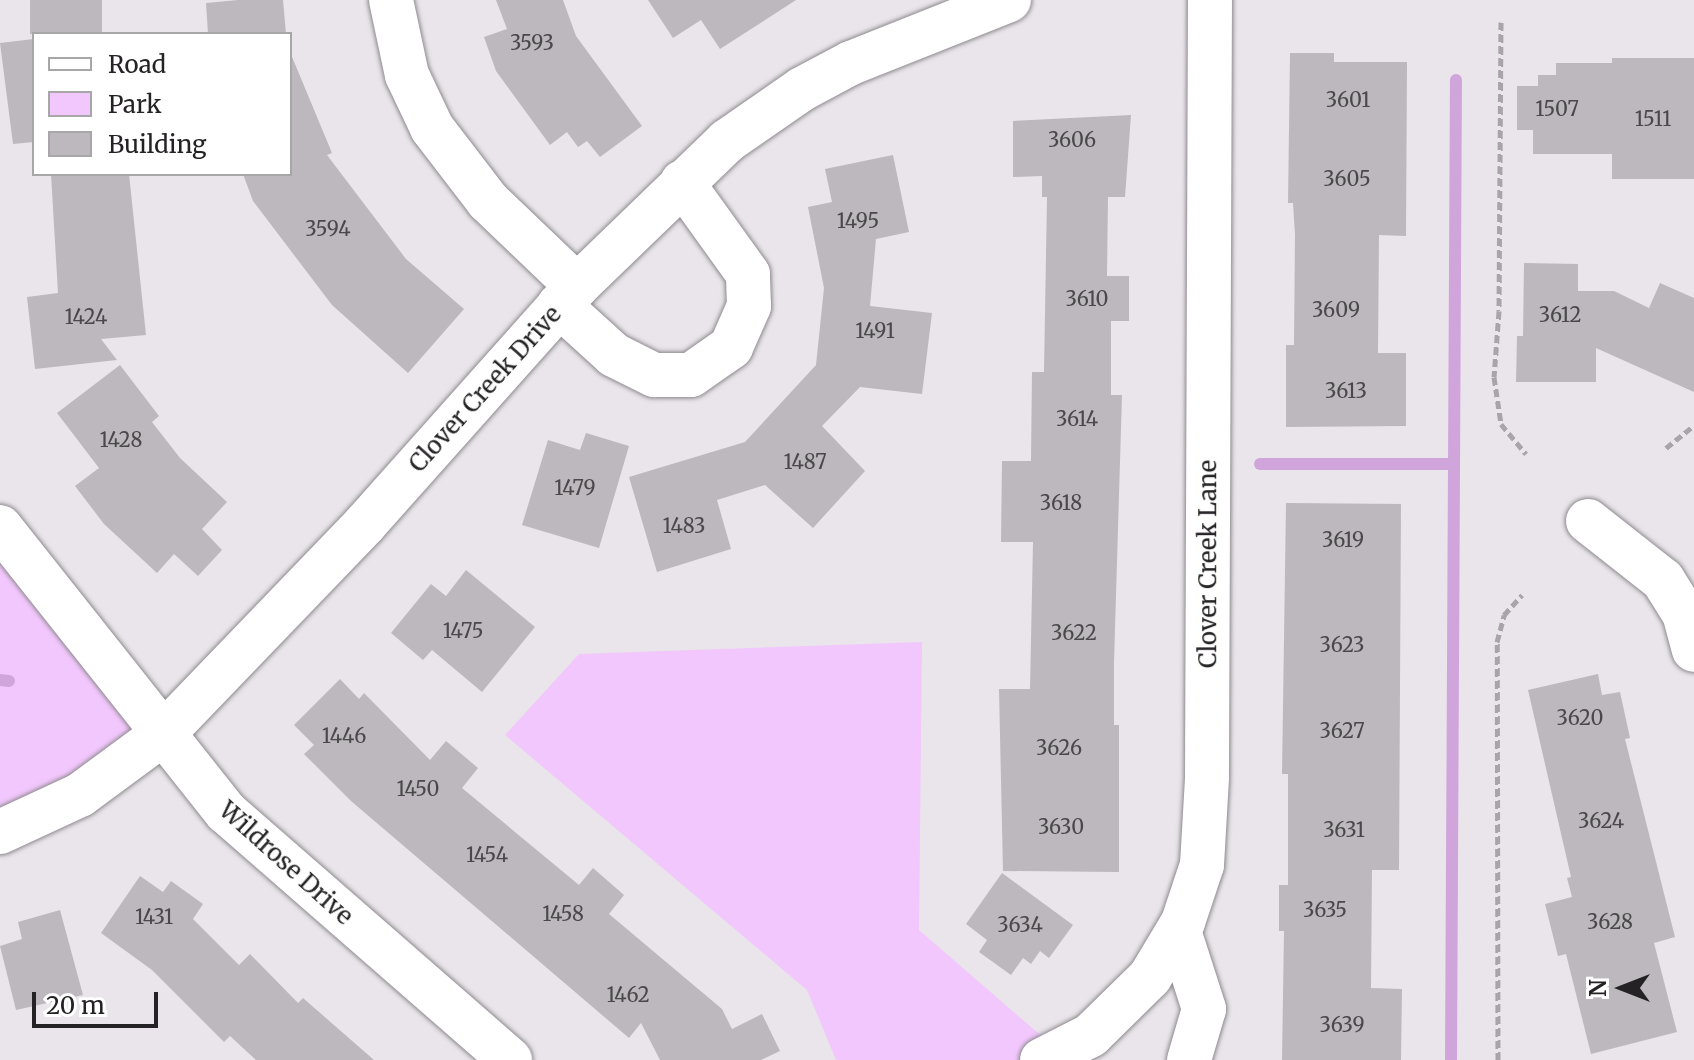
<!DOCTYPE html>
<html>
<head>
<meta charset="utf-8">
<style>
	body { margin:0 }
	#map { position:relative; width:1694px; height:1060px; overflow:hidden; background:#e9e5ea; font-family:Merriweather,serif }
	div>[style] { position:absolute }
	.green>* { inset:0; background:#f2c7fd }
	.stream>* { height:12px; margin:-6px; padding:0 6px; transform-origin:6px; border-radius:6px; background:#d0a5db }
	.building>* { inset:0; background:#bcb8bd; transform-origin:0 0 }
	.path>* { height:5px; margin-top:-2.5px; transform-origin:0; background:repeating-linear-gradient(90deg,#a8a5a9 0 8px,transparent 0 12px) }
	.roads { filter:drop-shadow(0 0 2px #8e8a8f) drop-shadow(0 0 2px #8e8a8f) }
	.street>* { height:44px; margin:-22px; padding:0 22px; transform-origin:22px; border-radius:22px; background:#fff }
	span { translate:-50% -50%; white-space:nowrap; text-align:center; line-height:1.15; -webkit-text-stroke:7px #fff; paint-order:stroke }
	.number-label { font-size:20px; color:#4a484a }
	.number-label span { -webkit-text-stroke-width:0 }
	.street-label { font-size:24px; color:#242224 }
	.legend { position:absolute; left:32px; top:32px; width:260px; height:144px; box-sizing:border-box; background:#fff; border:2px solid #a7a7a7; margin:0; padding:10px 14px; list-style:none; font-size:24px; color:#242224 }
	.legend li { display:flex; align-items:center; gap:16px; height:40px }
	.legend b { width:40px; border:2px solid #a7a7a7 }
	.north { position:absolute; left:1582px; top:948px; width:80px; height:80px; -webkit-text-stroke:6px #fff; paint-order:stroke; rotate:270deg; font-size:22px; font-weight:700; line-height:32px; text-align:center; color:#242224 }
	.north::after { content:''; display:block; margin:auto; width:28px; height:36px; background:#242224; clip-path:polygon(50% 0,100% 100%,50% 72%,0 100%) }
	.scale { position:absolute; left:32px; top:992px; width:126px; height:36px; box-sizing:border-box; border:4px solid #242224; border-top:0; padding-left:10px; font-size:24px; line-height:28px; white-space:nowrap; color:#242224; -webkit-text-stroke:6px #fff; paint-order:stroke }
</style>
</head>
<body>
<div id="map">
	<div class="green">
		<i style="clip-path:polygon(0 527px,164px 733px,0 832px)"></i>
		<i style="clip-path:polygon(922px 642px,919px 930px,1060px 1052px,1042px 1060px,836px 1060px,807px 990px,505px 735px,579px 654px)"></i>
	</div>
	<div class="stream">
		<i style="left:1260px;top:464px;width:194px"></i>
		<i style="left:0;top:680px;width:9px;rotate:6deg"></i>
		<i style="left:1451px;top:1060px;width:980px;rotate:-89.71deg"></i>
	</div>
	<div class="building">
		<i style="left:30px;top:0;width:72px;height:34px"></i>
		<i style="clip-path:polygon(238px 0,283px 0,286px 34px,208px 34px,206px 3px)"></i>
		<i style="clip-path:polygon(496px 0,563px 0,576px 36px,642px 126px,600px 157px,587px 141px,578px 147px,567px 132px,550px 145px,496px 71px,484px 37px,507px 29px)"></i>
		<i style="clip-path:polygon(648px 0,796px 0,720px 49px,701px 20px,673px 38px)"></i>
		<i style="clip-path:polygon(34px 39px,34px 142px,13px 144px,0 43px)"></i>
		<i style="clip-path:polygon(290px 52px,332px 153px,327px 155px,406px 259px,464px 309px,408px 373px,332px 305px,253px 201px,243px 174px,290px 174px)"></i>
		<i style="clip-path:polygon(1290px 53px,1334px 53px,1334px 62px,1407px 62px,1406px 236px,1379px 235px,1378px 353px,1406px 353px,1406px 426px,1286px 427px,1286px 345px,1294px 345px,1295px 235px,1293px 203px,1288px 203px)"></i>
		<i style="clip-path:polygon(1612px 58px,1694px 58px,1694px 179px,1612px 179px,1612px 154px,1533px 154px,1533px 130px,1517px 130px,1517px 86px,1538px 86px,1538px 75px,1556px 75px,1556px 63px,1612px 63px)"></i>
		<i style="clip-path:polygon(1131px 115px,1125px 197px,1108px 197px,1107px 276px,1129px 276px,1129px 321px,1111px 321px,1111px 395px,1122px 395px,1114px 662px,1114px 725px,1119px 725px,1119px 872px,1003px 871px,999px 689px,1030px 689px,1033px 542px,1001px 542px,1002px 461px,1031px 461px,1032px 372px,1044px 372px,1047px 197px,1042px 197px,1042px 176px,1013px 177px,1013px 121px)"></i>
		<i style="clip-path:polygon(893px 155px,909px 232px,876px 239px,870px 306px,932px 313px,922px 394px,860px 387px,822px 426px,865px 471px,813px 528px,765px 485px,717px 500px,731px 549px,657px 572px,629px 477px,745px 442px,816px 365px,824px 288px,808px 207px,832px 202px,825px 169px)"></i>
		<i style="clip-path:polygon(51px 174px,129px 174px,146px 335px,101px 339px,117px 360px,35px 369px,27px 297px,58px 293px)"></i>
		<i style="clip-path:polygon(1524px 263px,1578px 264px,1578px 291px,1614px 291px,1649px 308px,1660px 283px,1694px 298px,1694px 392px,1596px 348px,1596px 382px,1516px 382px,1517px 336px,1523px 336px)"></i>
		<i style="clip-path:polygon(120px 365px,159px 416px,152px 422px,180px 458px,227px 502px,202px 529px,222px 550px,198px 576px,174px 554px,157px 573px,104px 524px,75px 486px,99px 468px,57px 413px)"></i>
		<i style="clip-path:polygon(586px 433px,629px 446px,599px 548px,522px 525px,548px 440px,580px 450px)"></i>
		<i style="clip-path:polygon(1286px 503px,1401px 504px,1399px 870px,1372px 870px,1371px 988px,1402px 989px,1401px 1060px,1282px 1060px,1284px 931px,1279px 931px,1279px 885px,1288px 885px,1288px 774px,1282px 774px)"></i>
		<i style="clip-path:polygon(466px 570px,535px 627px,482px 692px,432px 650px,423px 660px,391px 633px,431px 584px,446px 596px)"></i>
		<i style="clip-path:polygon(1598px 674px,1602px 695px,1620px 692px,1630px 738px,1625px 739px,1675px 937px,1654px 943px,1677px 1032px,1591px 1054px,1566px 954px,1558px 956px,1545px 904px,1572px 897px,1567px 878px,1571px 877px,1528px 690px)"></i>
		<i style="clip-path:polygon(340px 679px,359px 699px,364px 693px,430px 760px,446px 741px,478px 768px,462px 788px,579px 885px,593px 868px,624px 895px,609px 914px,722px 1009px,732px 1029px,762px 1014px,780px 1051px,761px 1060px,660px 1060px,641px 1023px,629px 1038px,351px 801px,304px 754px,314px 745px,294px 725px)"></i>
		<i style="clip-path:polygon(1002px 873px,1073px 925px,1049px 958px,1040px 951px,1031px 964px,1023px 958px,1011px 975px,979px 952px,987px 940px,966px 924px)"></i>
		<i style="clip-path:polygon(140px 876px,163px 892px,171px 881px,203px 904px,193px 919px,239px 965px,250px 954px,298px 1003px,303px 998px,374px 1060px,256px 1060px,230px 1036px,224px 1042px,152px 970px,101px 933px)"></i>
		<i style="clip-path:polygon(60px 910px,83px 995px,16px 1010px,0 946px,22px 939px,18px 922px)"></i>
	</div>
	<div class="path">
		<i style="left:1501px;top:22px;width:289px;rotate:90.4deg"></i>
		<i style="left:1499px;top:311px;width:66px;rotate:94.3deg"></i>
		<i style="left:1494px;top:377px;width:48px;rotate:81.5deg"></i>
		<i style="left:1501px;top:424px;width:39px;rotate:50deg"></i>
		<i style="left:1666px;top:448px;width:36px;rotate:-39deg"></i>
		<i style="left:1498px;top:1060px;width:418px;rotate:-90.1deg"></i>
		<i style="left:1497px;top:642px;width:28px;rotate:-75deg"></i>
		<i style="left:1504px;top:615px;width:27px;rotate:-48deg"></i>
	</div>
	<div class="roads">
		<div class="street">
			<i style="left:391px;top:0;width:77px;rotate:78deg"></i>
			<i style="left:407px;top:75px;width:59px;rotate:64.7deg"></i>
			<i style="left:432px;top:128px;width:92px;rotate:52.5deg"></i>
			<i style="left:488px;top:201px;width:123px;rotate:43.7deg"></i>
			<i style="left:559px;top:305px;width:74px;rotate:42.3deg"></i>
			<i style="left:614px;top:355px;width:45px;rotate:26.6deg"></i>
			<i style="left:654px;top:375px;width:37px"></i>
			<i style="left:691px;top:375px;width:49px;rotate:-35deg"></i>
			<i style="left:731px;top:347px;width:45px;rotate:-66.3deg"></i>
			<i style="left:749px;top:306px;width:32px;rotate:-92deg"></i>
			<i style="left:748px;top:274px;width:113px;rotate:-125.7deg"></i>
			<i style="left:1588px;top:521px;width:95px;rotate:38.2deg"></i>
			<i style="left:1663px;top:580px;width:39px;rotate:58deg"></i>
			<i style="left:1684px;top:613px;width:38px;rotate:75deg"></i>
			<i style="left:0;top:527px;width:364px;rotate:51.6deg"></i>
			<i style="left:226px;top:812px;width:377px;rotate:41.1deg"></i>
			<i style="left:0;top:832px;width:88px;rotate:-24.8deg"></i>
			<i style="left:80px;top:795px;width:104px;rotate:-36.4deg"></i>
			<i style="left:164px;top:733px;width:290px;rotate:-46.1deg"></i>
			<i style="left:365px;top:524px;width:319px;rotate:-48.3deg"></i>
			<i style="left:577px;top:286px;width:209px;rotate:-44deg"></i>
			<i style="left:727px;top:141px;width:91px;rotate:-34.7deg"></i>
			<i style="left:802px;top:89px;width:55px;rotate:-28deg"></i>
			<i style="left:851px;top:63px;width:170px;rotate:-21.7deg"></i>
			<i style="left:1179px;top:931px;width:82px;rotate:72.2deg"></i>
			<i style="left:1204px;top:1009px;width:53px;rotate:106.4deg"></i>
			<i style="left:1042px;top:1060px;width:55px;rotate:-27deg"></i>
			<i style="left:1091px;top:1035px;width:83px;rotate:-44.5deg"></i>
			<i style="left:1150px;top:977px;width:64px;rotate:-59deg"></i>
			<i style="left:1183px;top:922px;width:60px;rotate:-71.6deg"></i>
			<i style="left:1202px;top:865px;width:88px;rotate:-86.7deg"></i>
			<i style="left:1207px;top:777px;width:777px;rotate:-89.78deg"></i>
		</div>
	</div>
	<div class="number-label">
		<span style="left:532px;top:42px">3593</span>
		<span style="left:1348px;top:99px">3601</span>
		<span style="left:1557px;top:108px">1507</span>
		<span style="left:1653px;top:118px">1511</span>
		<span style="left:1072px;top:139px">3606</span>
		<span style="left:1347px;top:178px">3605</span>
		<span style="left:858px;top:220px">1495</span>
		<span style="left:328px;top:228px">3594</span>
		<span style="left:1087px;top:298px">3610</span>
		<span style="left:1336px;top:309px">3609</span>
		<span style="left:1560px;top:314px">3612</span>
		<span style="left:86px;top:316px">1424</span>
		<span style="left:875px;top:330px">1491</span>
		<span style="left:1346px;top:390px">3613</span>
		<span style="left:1077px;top:418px">3614</span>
		<span style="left:121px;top:439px">1428</span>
		<span style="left:805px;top:461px">1487</span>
		<span style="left:575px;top:487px">1479</span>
		<span style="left:1061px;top:502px">3618</span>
		<span style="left:684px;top:525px">1483</span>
		<span style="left:1343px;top:539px">3619</span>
		<span style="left:463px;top:630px">1475</span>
		<span style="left:1074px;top:632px">3622</span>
		<span style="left:1342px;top:644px">3623</span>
		<span style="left:1580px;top:717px">3620</span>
		<span style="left:1342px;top:730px">3627</span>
		<span style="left:344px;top:735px">1446</span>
		<span style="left:1059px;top:747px">3626</span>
		<span style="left:418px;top:788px">1450</span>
		<span style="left:1601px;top:820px">3624</span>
		<span style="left:1061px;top:826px">3630</span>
		<span style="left:1344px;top:829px">3631</span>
		<span style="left:487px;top:854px">1454</span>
		<span style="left:1325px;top:909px">3635</span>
		<span style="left:563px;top:913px">1458</span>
		<span style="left:154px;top:916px">1431</span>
		<span style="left:1610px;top:921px">3628</span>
		<span style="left:1020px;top:924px">3634</span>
		<span style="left:628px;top:994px">1462</span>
		<span style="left:1342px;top:1024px">3639</span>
	</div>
	<div class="street-label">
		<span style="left:485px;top:389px;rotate:-48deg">Clover Creek Drive</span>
		<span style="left:1208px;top:564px;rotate:-90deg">Clover Creek Lane</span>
		<span style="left:286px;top:863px;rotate:42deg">Wildrose Drive</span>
	</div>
	<ul class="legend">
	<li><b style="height:10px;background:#fff"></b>Road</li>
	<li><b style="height:22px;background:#f2c7fd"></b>Park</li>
	<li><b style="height:22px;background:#bcb8bd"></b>Building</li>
	</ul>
	<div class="north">N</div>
	<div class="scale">20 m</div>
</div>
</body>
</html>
